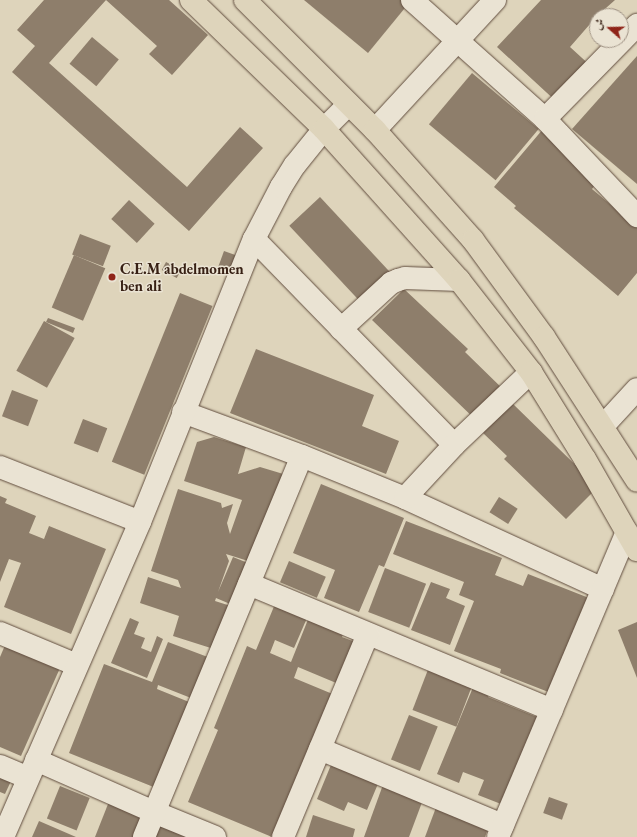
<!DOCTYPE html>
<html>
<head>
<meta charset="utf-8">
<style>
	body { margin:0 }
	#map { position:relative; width:637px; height:837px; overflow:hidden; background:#ded4bb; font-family:"EB Garamond",Amiri,serif }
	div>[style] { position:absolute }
	.building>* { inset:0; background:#8e7e6b; transform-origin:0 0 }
	.roads { filter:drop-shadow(0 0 1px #614d3e) drop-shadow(0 0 1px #614d3e) }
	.minor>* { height:22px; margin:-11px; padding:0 11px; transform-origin:11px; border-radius:11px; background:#eae3d3 }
	.major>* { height:22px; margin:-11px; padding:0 11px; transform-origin:11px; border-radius:11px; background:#ded4bb }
	.dots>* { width:11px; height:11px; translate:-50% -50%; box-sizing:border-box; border:2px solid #eae3d3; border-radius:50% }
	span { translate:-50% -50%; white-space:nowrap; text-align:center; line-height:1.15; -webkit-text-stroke:3px #eae3d3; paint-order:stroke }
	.poi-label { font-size:15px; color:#372014; font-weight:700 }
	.left { translate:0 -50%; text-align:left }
	.north { position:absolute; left:589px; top:8px; width:40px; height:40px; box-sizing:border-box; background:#eae3d3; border:1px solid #a29587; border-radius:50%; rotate:290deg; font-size:11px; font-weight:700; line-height:16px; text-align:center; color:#372014 }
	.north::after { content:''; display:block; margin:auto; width:14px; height:18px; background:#8f2418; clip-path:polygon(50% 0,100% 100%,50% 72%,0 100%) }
</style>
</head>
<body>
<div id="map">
	<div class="building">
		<i style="clip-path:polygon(44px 0,169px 0,208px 35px,172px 75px,149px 54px,157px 46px,106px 0,49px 63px,187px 187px,240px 127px,263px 148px,189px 231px,12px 72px,35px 46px,17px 30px)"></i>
		<i style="clip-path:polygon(304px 0,405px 0,409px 3px,368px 53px)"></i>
		<i style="clip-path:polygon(541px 0,615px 0,597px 16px,570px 47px,593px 68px,559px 104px,497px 47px)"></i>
		<i style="left:92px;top:37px;width:35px;height:35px;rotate:40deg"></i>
		<i style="clip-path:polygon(637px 56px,637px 184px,572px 129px)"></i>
		<i style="left:472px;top:73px;width:87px;height:67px;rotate:40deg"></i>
		<i style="clip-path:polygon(543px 129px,601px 178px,592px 189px,637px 227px,637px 273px,618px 296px,514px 208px,516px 206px,494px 187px)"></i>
		<i style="left:320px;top:197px;width:113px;height:42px;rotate:47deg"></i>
		<i style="left:129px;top:200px;width:35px;height:26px;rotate:43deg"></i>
		<i style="left:80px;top:234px;width:33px;height:22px;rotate:21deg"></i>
		<i style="left:224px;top:251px;width:12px;height:17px;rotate:20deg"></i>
		<i style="left:74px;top:255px;width:34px;height:57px;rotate:23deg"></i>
		<i style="left:166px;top:262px;width:17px;height:9px;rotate:28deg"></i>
		<i style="clip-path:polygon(404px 289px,468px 349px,465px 352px,507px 393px,479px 423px,372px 320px)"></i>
		<i style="left:180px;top:293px;width:35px;height:182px;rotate:22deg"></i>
		<i style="clip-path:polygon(48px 318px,75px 328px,73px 333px,46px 322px)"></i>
		<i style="left:44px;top:321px;width:35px;height:57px;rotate:29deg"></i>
		<i style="clip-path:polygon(256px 349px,374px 395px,362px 426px,399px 441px,386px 474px,230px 413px)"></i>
		<i style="left:12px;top:390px;width:28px;height:28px;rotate:21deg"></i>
		<i style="clip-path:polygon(512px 403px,598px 487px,566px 519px,504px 459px,507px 456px,483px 433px)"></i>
		<i style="left:83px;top:419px;width:26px;height:26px;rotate:21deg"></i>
		<i style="clip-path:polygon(214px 437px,246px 447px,238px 474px,260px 467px,290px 476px,261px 565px,226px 554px,229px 561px,218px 592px,233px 557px,260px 568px,242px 609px,216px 598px,215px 601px,237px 608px,217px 650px,173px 636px,179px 616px,140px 603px,148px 577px,181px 588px,178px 580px,151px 571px,178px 489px,221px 503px,222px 508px,233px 504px,227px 523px,230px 534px,242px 500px,184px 481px,197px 442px)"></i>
		<i style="clip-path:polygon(321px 484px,404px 518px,384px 567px,379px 565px,359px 612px,324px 598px,335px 570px,293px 553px)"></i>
		<i style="clip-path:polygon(0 496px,7px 499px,5px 503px,36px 516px,29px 533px,44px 539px,49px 526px,106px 549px,71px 634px,4px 607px,21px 563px,9px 559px,0 582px)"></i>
		<i style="left:499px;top:497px;width:22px;height:18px;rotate:32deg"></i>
		<i style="clip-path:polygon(406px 521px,502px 558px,495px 575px,523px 586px,528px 574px,589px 598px,551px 693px,500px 673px,501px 669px,454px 651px,474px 601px,459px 595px,464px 582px,393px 554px)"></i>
		<i style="left:289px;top:561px;width:40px;height:23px;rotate:23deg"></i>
		<i style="left:385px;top:568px;width:44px;height:47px;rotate:21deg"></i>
		<i style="clip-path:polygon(431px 582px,450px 589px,446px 598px,465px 606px,450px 645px,411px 630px)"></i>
		<i style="clip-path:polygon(275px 604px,307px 618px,294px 648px,275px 640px,270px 653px,291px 662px,311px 612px,346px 626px,342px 637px,358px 643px,341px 685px,298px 667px,294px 678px,335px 695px,272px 837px,188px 802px,218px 730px,214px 728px,247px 646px,256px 650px)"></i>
		<i style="clip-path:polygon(130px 618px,139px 622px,134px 634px,145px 638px,141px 648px,151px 652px,157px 636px,163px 639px,147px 678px,111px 663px)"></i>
		<i style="clip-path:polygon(637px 622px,637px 678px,618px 630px)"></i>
		<i style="clip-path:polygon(168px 642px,213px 659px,191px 698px,158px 685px,157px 689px,194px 704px,161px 790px,69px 753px,104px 664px,152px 682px)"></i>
		<i style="clip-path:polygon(6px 643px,60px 668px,21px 756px,0 747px,0 657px)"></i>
		<i style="left:429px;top:667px;width:47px;height:46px;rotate:21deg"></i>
		<i style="clip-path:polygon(474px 685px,490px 692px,488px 697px,537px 717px,501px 804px,478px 795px,484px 780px,463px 772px,459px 783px,437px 774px)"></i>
		<i style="left:409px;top:715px;width:31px;height:48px;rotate:22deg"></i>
		<i style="clip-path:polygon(333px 760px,380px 779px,367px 810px,348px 802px,344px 811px,317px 799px)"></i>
		<i style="clip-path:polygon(0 777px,11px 781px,5px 794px,0 792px)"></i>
		<i style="clip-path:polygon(384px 782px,424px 797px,409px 837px,364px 837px)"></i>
		<i style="left:60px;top:786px;width:32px;height:35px;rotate:22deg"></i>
		<i style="left:549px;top:797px;width:20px;height:17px;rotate:20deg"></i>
		<i style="clip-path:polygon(110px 799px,210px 837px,95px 837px)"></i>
		<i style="clip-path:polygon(438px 802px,490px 822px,485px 837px,425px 837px)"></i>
		<i style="clip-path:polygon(313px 815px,355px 829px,353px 837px,306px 837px)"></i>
		<i style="clip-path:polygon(39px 821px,76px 837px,32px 837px)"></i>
	</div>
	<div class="roads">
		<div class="minor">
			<i style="left:412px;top:0;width:178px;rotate:41.8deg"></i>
			<i style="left:545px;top:119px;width:134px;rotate:46.5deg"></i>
			<i style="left:545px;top:119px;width:132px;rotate:-45.6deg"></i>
			<i style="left:375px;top:130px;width:177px;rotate:-47.3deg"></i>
			<i style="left:254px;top:239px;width:287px;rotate:45.8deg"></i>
			<i style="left:341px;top:329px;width:68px;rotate:-42.6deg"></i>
			<i style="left:391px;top:283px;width:8px;rotate:-23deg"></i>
			<i style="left:398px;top:280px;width:7px;rotate:-16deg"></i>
			<i style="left:405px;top:278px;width:54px;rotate:2.1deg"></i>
			<i style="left:183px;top:412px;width:127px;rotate:20.3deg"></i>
			<i style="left:302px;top:456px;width:111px;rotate:22.2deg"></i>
			<i style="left:405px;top:498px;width:218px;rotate:24.7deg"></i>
			<i style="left:603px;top:426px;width:50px;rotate:-47.4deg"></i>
			<i style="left:0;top:467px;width:150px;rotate:21.4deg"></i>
			<i style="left:405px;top:498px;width:72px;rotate:-47.2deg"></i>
			<i style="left:454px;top:445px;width:106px;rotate:-43.5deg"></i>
			<i style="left:249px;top:584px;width:328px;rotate:22.6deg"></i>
			<i style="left:0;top:633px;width:83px;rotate:22.6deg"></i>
			<i style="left:320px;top:749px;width:198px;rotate:22.6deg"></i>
			<i style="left:36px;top:760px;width:129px;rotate:23.8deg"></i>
			<i style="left:154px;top:812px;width:66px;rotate:22.3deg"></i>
			<i style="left:0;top:766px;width:30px;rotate:23deg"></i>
			<i style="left:3px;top:837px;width:344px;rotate:-66.5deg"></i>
			<i style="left:140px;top:522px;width:305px;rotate:-68.1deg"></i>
			<i style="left:254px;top:239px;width:59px;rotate:-62.6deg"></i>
			<i style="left:281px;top:187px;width:26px;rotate:-58deg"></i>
			<i style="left:295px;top:165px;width:46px;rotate:-51.1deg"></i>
			<i style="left:324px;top:129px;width:35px;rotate:-45deg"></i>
			<i style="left:144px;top:837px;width:412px;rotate:-67.5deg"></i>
			<i style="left:283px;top:837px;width:220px;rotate:-67.3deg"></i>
			<i style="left:498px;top:837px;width:331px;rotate:-67.1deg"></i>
		</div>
		<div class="major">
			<i style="left:191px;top:0;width:185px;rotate:44.1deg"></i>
			<i style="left:324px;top:129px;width:203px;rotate:48.2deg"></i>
			<i style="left:459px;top:280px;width:117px;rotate:52deg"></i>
			<i style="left:531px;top:372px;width:102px;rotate:58.2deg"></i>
			<i style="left:585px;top:459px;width:105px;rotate:60.3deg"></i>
			<i style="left:245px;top:0;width:184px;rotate:45deg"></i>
			<i style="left:375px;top:130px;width:147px;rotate:48.3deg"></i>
			<i style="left:473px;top:240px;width:120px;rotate:53.8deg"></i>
			<i style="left:544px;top:337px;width:171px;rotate:57.1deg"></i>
		</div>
	</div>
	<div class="dots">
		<i style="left:112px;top:277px;background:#8f2418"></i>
	</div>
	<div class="poi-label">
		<span class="left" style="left:120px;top:277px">C.E.M abdelmomen<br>ben ali</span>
	</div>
	<div class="north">ش</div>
</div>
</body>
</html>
